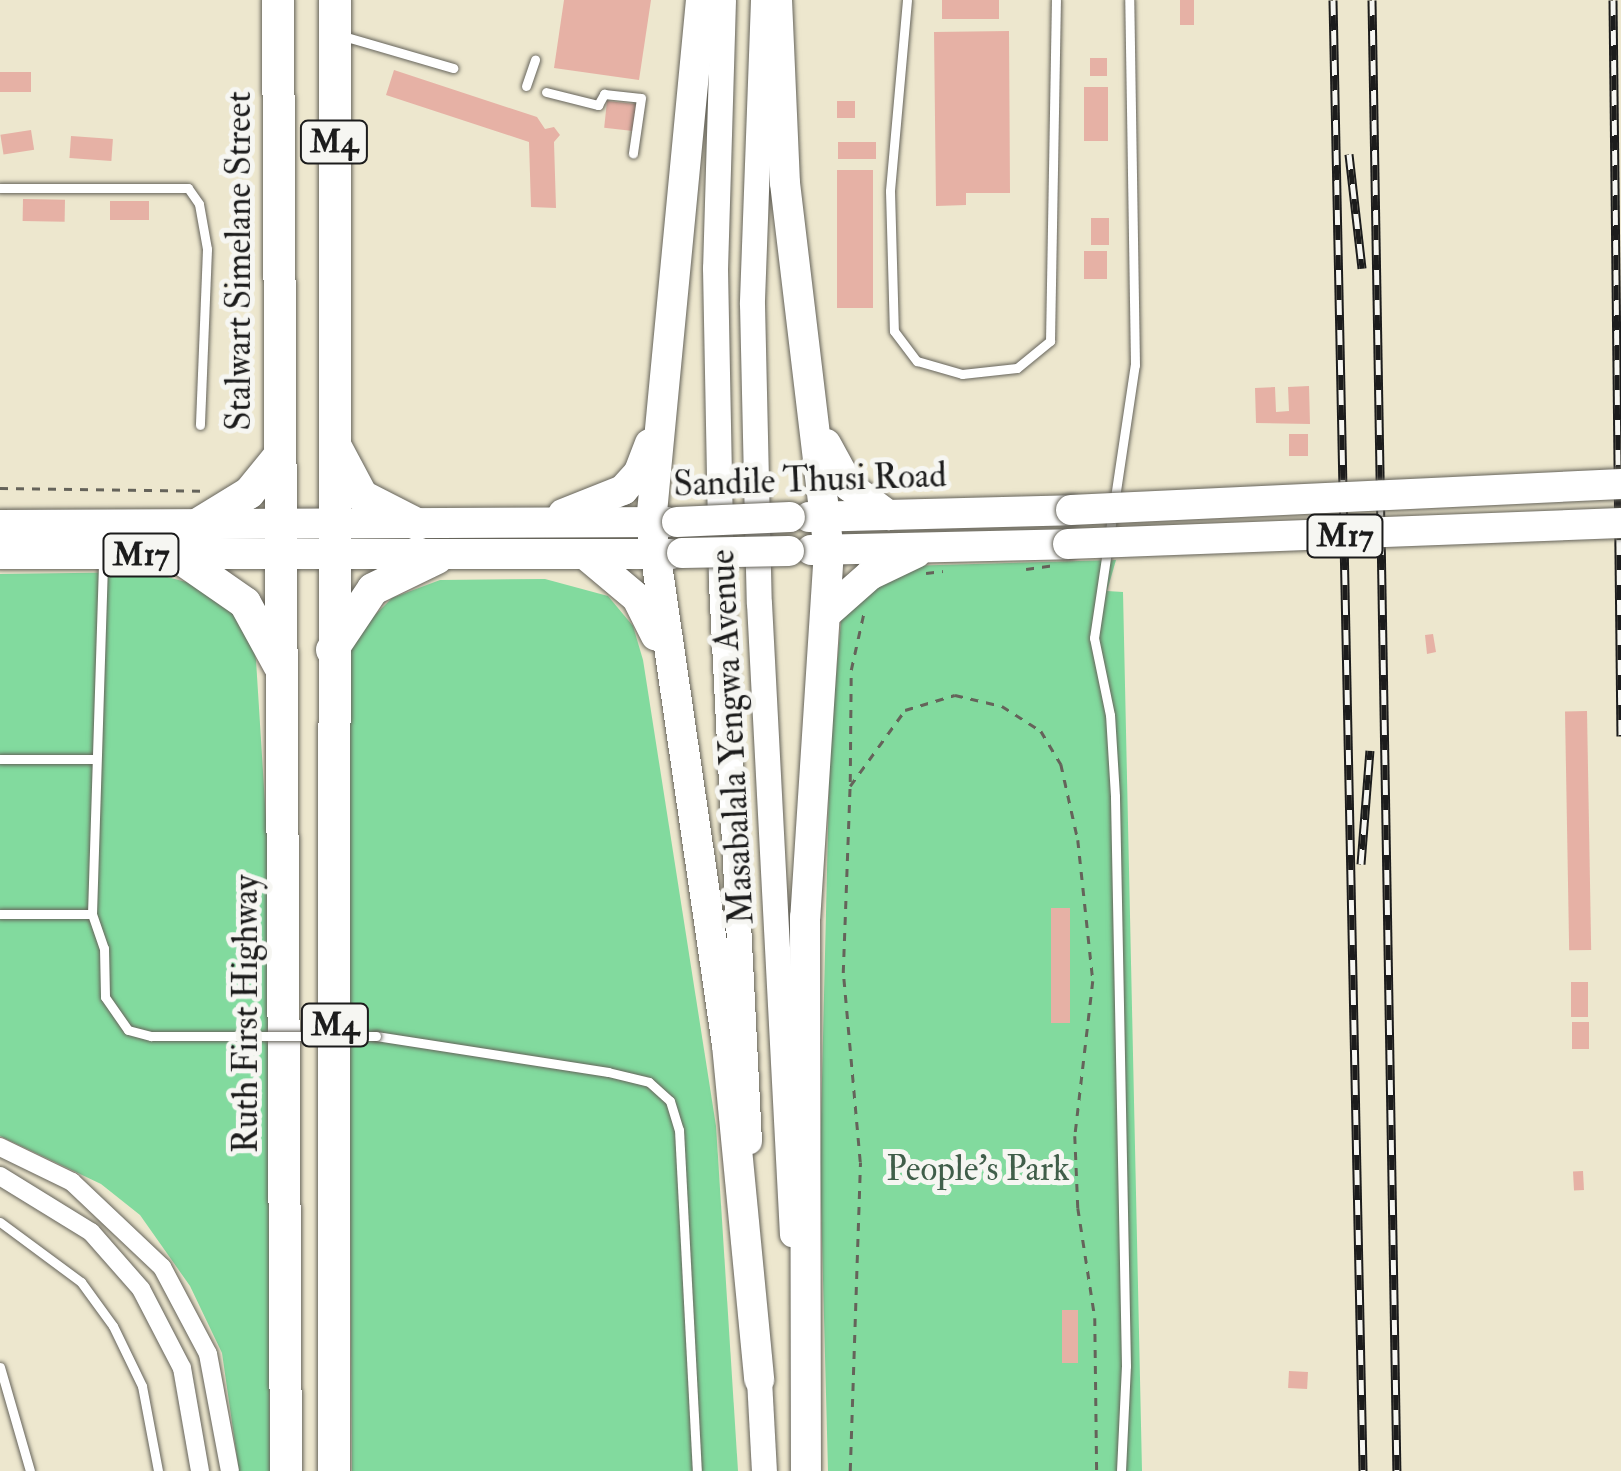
<!DOCTYPE html>
<html>
<head>
<meta charset="utf-8">
<style>
	body { margin:0 }
	#map { position:relative; width:1621px; height:1471px; overflow:hidden; background:#ede7ce; font-family:"IM FELL Double Pica",serif }
	div>[style] { position:absolute }
	.green>* { inset:0; background:#82da9e }
	.building>* { inset:0; background:#e6b1a5; transform-origin:0 0 }
	.path>* { height:2.5px; margin-top:-1.25px; transform-origin:0; background:repeating-linear-gradient(90deg,#65635a 0 8px,transparent 0 16px) }
	.roads { filter:drop-shadow(0 0 2px #65635a) drop-shadow(0 0 2px #65635a) }
	.lane>* { height:9px; margin:-4.5px; padding:0 4.5px; transform-origin:4.5px; border-radius:4.5px; background:#fff }
	.street>* { height:18px; margin:-9px; padding:0 9px; transform-origin:9px; border-radius:9px; background:#fff }
	.secondary>* { height:25px; margin:-12.5px; padding:0 12.5px; transform-origin:12.5px; border-radius:12.5px; background:#fff }
	.primary>* { height:30px; margin:-15px; padding:0 15px; transform-origin:15px; border-radius:15px; background:#fff }
	.highway>* { height:32px; margin:-16px; padding:0 16px; transform-origin:16px; border-radius:16px; background:#fff }
	.rail>* { height:9px; margin-top:-4.5px; transform-origin:0; background:repeating-linear-gradient(90deg,#f6f6f2 0 15px,#1c1c1c 0 30px); box-sizing:border-box; border-block:2px solid #1c1c1c }
	.bridges { filter:drop-shadow(0 0 2px #65635a) drop-shadow(0 0 2px #65635a) }
	.lane-bridge>* { height:9px; margin:-4.5px; padding:0 4.5px; transform-origin:4.5px; border-radius:4.5px; background:#fff }
	.primary-bridge>* { height:30px; margin:-15px; padding:0 15px; transform-origin:15px; border-radius:15px; background:#fff }
	span { translate:-50% -50%; white-space:nowrap; text-align:center; line-height:1.15; -webkit-text-stroke:10px #f6f6f2; paint-order:stroke }
	.shield-label span { padding:2px 8px; background:#f6f6f2; border:2px solid; border-radius:8px; -webkit-text-stroke-width:0 }
	.shield-label { font-size:32px; color:#1c1c1c; font-weight:700 }
	.street-label { font-size:35px; color:#1c1c1c }
	.park-label { font-size:35px; color:#405e4a }
</style>
</head>
<body>
<div id="map">
	<div class="green">
		<i style="clip-path:polygon(1116px 560px,1107px 591px,1123px 592px,1142px 1471px,828px 1471px,820px 1163px,830px 745px,842px 610px,905px 566px)"></i>
		<i style="clip-path:polygon(148px 572px,213px 589px,251px 637px,256px 660px,267px 836px,270px 1471px,239px 1471px,222px 1353px,190px 1286px,140px 1215px,101px 1184px,0 1136px,0 574px)"></i>
		<i style="clip-path:polygon(545px 579px,608px 596px,633px 626px,643px 660px,716px 1126px,738px 1471px,352px 1471px,346px 656px,358px 632px,392px 598px,440px 580px)"></i>
	</div>
	<div class="building">
		<i style="clip-path:polygon(564px 0,651px 0,639px 80px,554px 68px)"></i>
		<i style="left:942px;top:0;width:57px;height:19px"></i>
		<i style="left:1180px;top:0;width:14px;height:25px"></i>
		<i style="clip-path:polygon(1009px 31px,1010px 193px,966px 193px,966px 205px,936px 206px,934px 32px)"></i>
		<i style="left:1090px;top:58px;width:17px;height:18px"></i>
		<i style="clip-path:polygon(394px 70px,537px 117px,545px 129px,554px 127px,560px 135px,554px 142px,556px 208px,531px 207px,529px 142px,386px 95px)"></i>
		<i style="left:0;top:72px;width:31px;height:20px"></i>
		<i style="left:1084px;top:87px;width:24px;height:54px"></i>
		<i style="left:607px;top:101px;width:29px;height:27px;rotate:6deg"></i>
		<i style="left:837px;top:101px;width:18px;height:17px"></i>
		<i style="left:31px;top:130px;width:20px;height:31px;rotate:81deg"></i>
		<i style="left:71px;top:136px;width:42px;height:22px;rotate:4deg"></i>
		<i style="left:838px;top:142px;width:38px;height:17px"></i>
		<i style="left:837px;top:170px;width:36px;height:138px"></i>
		<i style="left:23px;top:199px;width:42px;height:22px;rotate:1deg"></i>
		<i style="left:110px;top:201px;width:39px;height:19px"></i>
		<i style="left:1091px;top:218px;width:18px;height:27px"></i>
		<i style="left:1107px;top:251px;width:28px;height:23px;rotate:90deg"></i>
		<i style="clip-path:polygon(1309px 386px,1310px 424px,1256px 423px,1255px 388px,1275px 387px,1276px 412px,1289px 411px,1288px 387px)"></i>
		<i style="left:1308px;top:434px;width:22px;height:19px;rotate:90deg"></i>
		<i style="clip-path:polygon(1433px 634px,1436px 652px,1427px 654px,1425px 635px)"></i>
		<i style="left:1587px;top:711px;width:239px;height:22px;rotate:89deg"></i>
		<i style="left:1051px;top:908px;width:19px;height:115px"></i>
		<i style="left:1571px;top:982px;width:17px;height:35px"></i>
		<i style="left:1572px;top:1022px;width:17px;height:27px"></i>
		<i style="left:1583px;top:1171px;width:19px;height:10px;rotate:87deg"></i>
		<i style="left:1062px;top:1310px;width:16px;height:53px"></i>
		<i style="left:1289px;top:1371px;width:19px;height:17px;rotate:3deg"></i>
	</div>
	<div class="path">
		<i style="left:0;top:488px;width:203px;rotate:0.8deg"></i>
		<i style="left:1026px;top:569px;width:29px;rotate:-8deg"></i>
		<i style="left:926px;top:573px;width:17px;rotate:-7deg"></i>
		<i style="left:850px;top:782px;width:112px;rotate:-89.5deg"></i>
		<i style="left:851px;top:670px;width:59px;rotate:-77.4deg"></i>
		<i style="left:850px;top:1471px;width:309px;rotate:-88.1deg"></i>
		<i style="left:860px;top:1162px;width:190px;rotate:-95.1deg"></i>
		<i style="left:843px;top:973px;width:187px;rotate:-87.9deg"></i>
		<i style="left:850px;top:786px;width:94px;rotate:-54.1deg"></i>
		<i style="left:905px;top:710px;width:52px;rotate:-16.7deg"></i>
		<i style="left:955px;top:695px;width:48px;rotate:13.2deg"></i>
		<i style="left:1002px;top:706px;width:46px;rotate:32.7deg"></i>
		<i style="left:1041px;top:731px;width:39px;rotate:59deg"></i>
		<i style="left:1061px;top:764px;width:78px;rotate:77.4deg"></i>
		<i style="left:1078px;top:840px;width:142px;rotate:83.9deg"></i>
		<i style="left:1093px;top:981px;width:156px;rotate:96.6deg"></i>
		<i style="left:1075px;top:1136px;width:72px;rotate:87.6deg"></i>
		<i style="left:1078px;top:1208px;width:111px;rotate:81.2deg"></i>
		<i style="left:1095px;top:1318px;width:153px;rotate:89.3deg"></i>
	</div>
	<div class="roads">
		<div class="lane">
			<i style="left:907px;top:0;width:192px;rotate:95.1deg"></i>
			<i style="left:890px;top:191px;width:140px;rotate:88.4deg"></i>
			<i style="left:894px;top:331px;width:38px;rotate:53deg"></i>
			<i style="left:917px;top:361px;width:47px;rotate:16.1deg"></i>
			<i style="left:962px;top:374px;width:55px;rotate:-6.2deg"></i>
			<i style="left:1017px;top:368px;width:43px;rotate:-39.3deg"></i>
			<i style="left:1050px;top:341px;width:341px;rotate:-89deg"></i>
			<i style="left:343px;top:36px;width:115px;rotate:16.2deg"></i>
			<i style="left:526px;top:86px;width:28px;rotate:-71deg"></i>
			<i style="left:546px;top:92px;width:54px;rotate:14deg"></i>
			<i style="left:598px;top:105px;width:13px;rotate:-61deg"></i>
			<i style="left:604px;top:94px;width:37px;rotate:6deg"></i>
			<i style="left:641px;top:98px;width:56px;rotate:98.3deg"></i>
			<i style="left:0;top:188px;width:188px"></i>
			<i style="left:188px;top:188px;width:19px;rotate:55deg"></i>
			<i style="left:199px;top:204px;width:46px;rotate:79.9deg"></i>
			<i style="left:207px;top:249px;width:176px;rotate:92.3deg"></i>
			<i style="left:0;top:759px;width:94px"></i>
			<i style="left:0;top:914px;width:92px"></i>
			<i style="left:92px;top:914px;width:356px;rotate:-88.2deg"></i>
			<i style="left:92px;top:914px;width:36px;rotate:71deg"></i>
			<i style="left:104px;top:948px;width:49px;rotate:88.8deg"></i>
			<i style="left:105px;top:997px;width:40px;rotate:55.1deg"></i>
			<i style="left:128px;top:1030px;width:24px;rotate:15deg"></i>
			<i style="left:151px;top:1036px;width:100px"></i>
			<i style="left:376px;top:1036px;width:235px;rotate:8.8deg"></i>
			<i style="left:608px;top:1072px;width:42px;rotate:13.7deg"></i>
			<i style="left:649px;top:1082px;width:28px;rotate:42deg"></i>
			<i style="left:670px;top:1101px;width:30px;rotate:73deg"></i>
			<i style="left:679px;top:1130px;width:341px;rotate:87deg"></i>
			<i style="left:0;top:1222px;width:101px;rotate:36.5deg"></i>
			<i style="left:81px;top:1282px;width:54px;rotate:54deg"></i>
			<i style="left:113px;top:1326px;width:67px;rotate:64.2deg"></i>
			<i style="left:142px;top:1386px;width:86px;rotate:79.3deg"></i>
			<i style="left:0;top:1367px;width:108px;rotate:73.9deg"></i>
			<i style="left:1121px;top:1471px;width:105px;rotate:-87.3deg"></i>
			<i style="left:1126px;top:1366px;width:570px;rotate:-91.11deg"></i>
			<i style="left:1115px;top:796px;width:81px;rotate:-93.5deg"></i>
			<i style="left:1110px;top:715px;width:79px;rotate:-101.7deg"></i>
			<i style="left:1094px;top:638px;width:276px;rotate:-81.5deg"></i>
			<i style="left:1135px;top:365px;width:365px;rotate:-90.9deg"></i>
		</div>
		<div class="street">
			<i style="left:0;top:1147px;width:80px;rotate:25.9deg"></i>
			<i style="left:72px;top:1182px;width:124px;rotate:43.4deg"></i>
			<i style="left:162px;top:1267px;width:98px;rotate:62.1deg"></i>
			<i style="left:208px;top:1354px;width:119px;rotate:79.4deg"></i>
			<i style="left:0;top:1176px;width:107px;rotate:31.6deg"></i>
			<i style="left:91px;top:1232px;width:76px;rotate:48.7deg"></i>
			<i style="left:141px;top:1289px;width:89px;rotate:62.6deg"></i>
			<i style="left:182px;top:1368px;width:105px;rotate:80.1deg"></i>
		</div>
		<div class="secondary">
			<i style="left:723px;top:0;width:268px;rotate:91.7deg"></i>
			<i style="left:715px;top:268px;width:315px;rotate:88.9deg"></i>
			<i style="left:721px;top:583px;width:559px;rotate:87.13deg"></i>
			<i style="left:763px;top:0;width:304px;rotate:92.1deg"></i>
			<i style="left:752px;top:304px;width:299px;rotate:88.7deg"></i>
			<i style="left:759px;top:603px;width:632px;rotate:87.01deg"></i>
			<i style="left:758px;top:1361px;width:110px;rotate:86.9deg"></i>
		</div>
		<div class="primary">
			<i style="left:701px;top:0;width:525px;rotate:95.46deg"></i>
			<i style="left:651px;top:523px;width:528px;rotate:81.72deg"></i>
			<i style="left:727px;top:1045px;width:336px;rotate:84.5deg"></i>
			<i style="left:777px;top:0;width:183px;rotate:87.5deg"></i>
			<i style="left:785px;top:183px;width:370px;rotate:83.2deg"></i>
			<i style="left:829px;top:550px;width:368px;rotate:93.7deg"></i>
			<i style="left:805px;top:917px;width:554px;rotate:89.9deg"></i>
			<i style="left:826px;top:444px;width:48px;rotate:61.3deg"></i>
			<i style="left:849px;top:486px;width:49px;rotate:36.6deg"></i>
			<i style="left:563px;top:514px;width:65px;rotate:-21.8deg"></i>
			<i style="left:623px;top:490px;width:24px;rotate:-48deg"></i>
			<i style="left:639px;top:472px;width:30px;rotate:-69deg"></i>
			<i style="left:809px;top:517px;width:262px;rotate:-1.5deg"></i>
			<i style="left:0;top:525px;width:667px;rotate:-0.26deg"></i>
			<i style="left:811px;top:550px;width:257px;rotate:-1.3deg"></i>
			<i style="left:0;top:554px;width:672px"></i>
			<i style="left:587px;top:556px;width:65px;rotate:40deg"></i>
			<i style="left:637px;top:598px;width:42px;rotate:63.4deg"></i>
			<i style="left:827px;top:613px;width:57px;rotate:-41.5deg"></i>
			<i style="left:870px;top:575px;width:51px;rotate:-25.6deg"></i>
		</div>
		<div class="highway">
			<i style="left:278px;top:0;width:1471px;rotate:89.69deg"></i>
			<i style="left:337px;top:449px;width:53px;rotate:62deg"></i>
			<i style="left:362px;top:496px;width:62px;rotate:27deg"></i>
			<i style="left:200px;top:523px;width:57px;rotate:-31.5deg"></i>
			<i style="left:249px;top:493px;width:49px;rotate:-50.8deg"></i>
			<i style="left:176px;top:555px;width:84px;rotate:34.8deg"></i>
			<i style="left:245px;top:603px;width:71px;rotate:61.3deg"></i>
			<i style="left:332px;top:650px;width:73px;rotate:-56.1deg"></i>
			<i style="left:373px;top:589px;width:71px;rotate:-25.8deg"></i>
			<i style="left:334px;top:1471px;width:1471px;rotate:-89.96deg"></i>
		</div>
	</div>
	<div class="rail">
		<i style="left:1333px;top:0;width:1471px;rotate:88.83deg"></i>
		<i style="left:1372px;top:0;width:1471px;rotate:89.03deg"></i>
		<i style="left:1613px;top:0;width:736px;rotate:89.38deg"></i>
		<i style="left:1349px;top:154px;width:115px;rotate:83.5deg"></i>
		<i style="left:1361px;top:864px;width:114px;rotate:-85.5deg"></i>
	</div>
	<div class="bridges">
		<div class="lane-bridge">
			<i style="left:251px;top:1036px;width:125px"></i>
		</div>
		<div class="primary-bridge">
			<i style="left:1071px;top:510px;width:551px;rotate:-2.71deg"></i>
			<i style="left:677px;top:522px;width:113px;rotate:-2.5deg"></i>
			<i style="left:1068px;top:544px;width:553px;rotate:-2.17deg"></i>
			<i style="left:682px;top:553px;width:107px;rotate:-1.1deg"></i>
		</div>
	</div>
	<div class="shield-label">
		<span style="left:334px;top:142px">M4</span>
		<span style="left:1345px;top:536px">M17</span>
		<span style="left:141px;top:555px">M17</span>
		<span style="left:335px;top:1025px">M4</span>
	</div>
	<div class="street-label">
		<span style="left:239px;top:261px;rotate:-90deg">Stalwart Simelane Street</span>
		<span style="left:810px;top:480px;rotate:-2deg">Sandile Thusi Road</span>
		<span style="left:732px;top:737px;rotate:-93deg">Masabalala Yengwa Avenue</span>
		<span style="left:246px;top:1014px;rotate:-90deg">Ruth First Highway</span>
	</div>
	<div class="park-label">
		<span style="left:978px;top:1169px">People's Park</span>
	</div>
</div>
</body>
</html>
